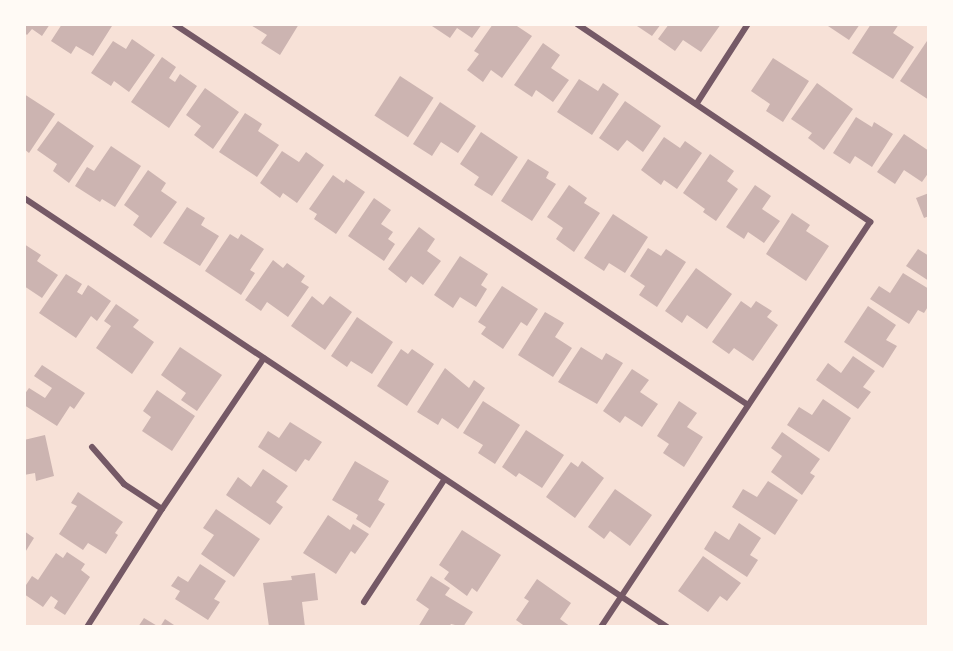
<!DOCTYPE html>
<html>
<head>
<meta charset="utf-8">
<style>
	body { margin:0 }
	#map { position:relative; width:953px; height:651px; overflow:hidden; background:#f7e1d7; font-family:Arial,sans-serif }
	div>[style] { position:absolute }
	.building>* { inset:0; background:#ccb4b1; transform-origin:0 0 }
	.minor>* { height:6px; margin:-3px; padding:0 3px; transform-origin:3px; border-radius:3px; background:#755966 }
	span { translate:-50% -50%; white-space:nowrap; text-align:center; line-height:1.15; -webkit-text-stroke:4.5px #fffaf5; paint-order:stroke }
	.frame { position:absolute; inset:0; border:26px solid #fffaf5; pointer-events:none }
</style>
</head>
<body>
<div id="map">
	<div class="building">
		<i style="clip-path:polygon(24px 24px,50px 24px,42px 36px,32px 29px,27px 35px,24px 32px)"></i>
		<i style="clip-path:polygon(62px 24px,109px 24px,112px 26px,93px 56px,76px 46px,71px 54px,51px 41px)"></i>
		<i style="clip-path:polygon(249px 24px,299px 24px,280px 55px,261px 43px,267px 35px)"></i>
		<i style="clip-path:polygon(429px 24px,482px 24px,472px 38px,457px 28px,450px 38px)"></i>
		<i style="clip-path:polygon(493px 24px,514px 24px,532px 36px,502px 78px,491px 70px,483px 82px,467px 70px,479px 54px,474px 51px)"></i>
		<i style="clip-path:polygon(634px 24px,661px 24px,652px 36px)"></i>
		<i style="clip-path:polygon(669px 24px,721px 24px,701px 52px,683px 40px,675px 51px,658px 39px)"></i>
		<i style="clip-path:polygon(825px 24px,860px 24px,849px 40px)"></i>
		<i style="clip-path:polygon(871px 24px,899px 24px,893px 33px,914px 47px,893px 79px,852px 53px)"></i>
		<i style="clip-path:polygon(929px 38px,929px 100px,900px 81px)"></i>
		<i style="clip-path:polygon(132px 39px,155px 55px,129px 92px,114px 81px,111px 86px,91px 73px,113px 41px,126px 49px)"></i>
		<i style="clip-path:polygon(543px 43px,560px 55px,551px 68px,569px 80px,553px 102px,536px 90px,532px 97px,514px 85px)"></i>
		<i style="clip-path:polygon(162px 57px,176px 67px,169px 78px,175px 82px,180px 74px,197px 86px,169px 128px,131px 102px)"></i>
		<i style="clip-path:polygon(773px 58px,809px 81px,783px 122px,766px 111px,770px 104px,751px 91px)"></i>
		<i style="left:400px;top:76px;width:40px;height:47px;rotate:33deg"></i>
		<i style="clip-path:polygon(579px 79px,598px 91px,603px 83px,619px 94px,592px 135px,557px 112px)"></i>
		<i style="clip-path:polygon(817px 83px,853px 109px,824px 150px,808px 138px,812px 133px,791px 119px)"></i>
		<i style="clip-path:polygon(205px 88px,239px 112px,213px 149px,194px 135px,201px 126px,186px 115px)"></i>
		<i style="clip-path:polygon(24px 94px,55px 114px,29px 153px,24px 149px)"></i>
		<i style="clip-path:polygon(625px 101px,661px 126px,643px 152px,627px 140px,618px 151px,599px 138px)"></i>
		<i style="clip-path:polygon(440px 102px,476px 126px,458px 153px,441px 142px,432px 156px,413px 144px)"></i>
		<i style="clip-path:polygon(245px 113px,262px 124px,258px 131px,279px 145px,257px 177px,219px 152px)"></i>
		<i style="clip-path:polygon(856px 117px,872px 127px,874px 122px,893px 134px,872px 167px,855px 156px,850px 164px,833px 153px)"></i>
		<i style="clip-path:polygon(58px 121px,94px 146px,69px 183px,53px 171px,57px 164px,37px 150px)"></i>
		<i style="clip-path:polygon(481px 132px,518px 157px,492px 196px,474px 185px,479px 177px,460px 164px)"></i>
		<i style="clip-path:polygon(904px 134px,929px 151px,929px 172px,922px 182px,904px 170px,895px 184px,877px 172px)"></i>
		<i style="clip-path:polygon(664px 137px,680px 148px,685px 141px,702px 153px,677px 189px,664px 180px,661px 185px,641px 170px)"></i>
		<i style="clip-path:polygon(111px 146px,141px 166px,115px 207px,102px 199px,100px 202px,75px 186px,87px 167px,94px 171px)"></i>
		<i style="clip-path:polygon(282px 151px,299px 162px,306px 152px,324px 165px,297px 203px,283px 193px,280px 198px,260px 183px)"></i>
		<i style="clip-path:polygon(710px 154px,734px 171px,727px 181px,738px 189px,716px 221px,703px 212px,705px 209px,683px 193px)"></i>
		<i style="clip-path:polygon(528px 159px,549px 172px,546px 178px,556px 184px,532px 221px,501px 201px)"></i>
		<i style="clip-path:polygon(148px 170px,166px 183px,161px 191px,177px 202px,151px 238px,133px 225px,139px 216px,124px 205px)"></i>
		<i style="clip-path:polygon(333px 175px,344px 183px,346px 179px,365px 192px,336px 234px,314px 219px,317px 214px,309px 209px)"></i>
		<i style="clip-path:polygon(569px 185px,587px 198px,584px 203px,600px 213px,574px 252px,556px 239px,563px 228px,547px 217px)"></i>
		<i style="clip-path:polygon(755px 185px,771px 196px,762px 209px,780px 221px,764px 243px,748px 232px,744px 239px,726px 227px)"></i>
		<i style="clip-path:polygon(929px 193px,929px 216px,924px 218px,916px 198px)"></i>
		<i style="clip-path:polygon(374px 198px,391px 210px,381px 224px,393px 232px,388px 239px,395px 244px,384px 261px,348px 236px)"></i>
		<i style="clip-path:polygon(187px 207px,205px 218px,201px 225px,219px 236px,200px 266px,163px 243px)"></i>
		<i style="clip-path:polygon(792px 213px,810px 225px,806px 231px,829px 246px,806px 281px,766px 254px)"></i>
		<i style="clip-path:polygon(613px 214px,648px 237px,625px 273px,609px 263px,604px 271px,584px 258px)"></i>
		<i style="clip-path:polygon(419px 227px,435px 239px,427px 251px,441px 261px,423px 285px,411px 276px,406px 283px,388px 269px)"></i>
		<i style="clip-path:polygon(230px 234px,238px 239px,241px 234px,264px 249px,250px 270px,255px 273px,241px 295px,205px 271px)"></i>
		<i style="clip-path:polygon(24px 244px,41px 255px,37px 261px,58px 275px,42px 298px,24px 286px)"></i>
		<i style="clip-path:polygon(648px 248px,661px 256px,666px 249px,686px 262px,657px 307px,639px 295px,645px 286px,630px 276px)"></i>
		<i style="clip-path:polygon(918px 249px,929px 256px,929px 281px,906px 266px)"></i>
		<i style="clip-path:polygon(460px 256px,488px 274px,481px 285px,487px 289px,476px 307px,460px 297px,453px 308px,434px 295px)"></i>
		<i style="clip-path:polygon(273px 260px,283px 268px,287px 263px,305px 276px,301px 282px,309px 287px,288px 317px,267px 302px,261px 311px,245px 300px)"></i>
		<i style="clip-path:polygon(696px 268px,732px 294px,707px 329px,687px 315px,682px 323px,665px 311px)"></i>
		<i style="clip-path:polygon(903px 273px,929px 289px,929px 305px,924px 313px,918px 310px,909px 324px,870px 299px,879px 286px,890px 293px)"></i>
		<i style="clip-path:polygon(66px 274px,82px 284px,77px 292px,82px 295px,88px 285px,111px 301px,97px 321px,91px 316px,76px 338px,39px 313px)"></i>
		<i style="clip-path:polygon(502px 286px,538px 309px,527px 326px,521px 322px,503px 349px,481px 334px,486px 327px,478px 322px)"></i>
		<i style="clip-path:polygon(312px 296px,323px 305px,330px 296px,352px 312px,325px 350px,291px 326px)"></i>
		<i style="clip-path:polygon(741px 301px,751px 308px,756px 301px,772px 311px,767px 317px,778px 325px,753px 361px,734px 348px,729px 354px,712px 342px)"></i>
		<i style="clip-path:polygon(116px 304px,139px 320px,133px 327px,154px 342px,132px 374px,96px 348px,111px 326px,104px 321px)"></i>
		<i style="clip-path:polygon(868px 306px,896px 325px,886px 340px,897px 346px,883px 368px,844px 342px)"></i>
		<i style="clip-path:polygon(545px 312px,564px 323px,555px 337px,572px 348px,553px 377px,518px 355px)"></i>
		<i style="clip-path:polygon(357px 317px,393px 342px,372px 374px,351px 361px,347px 367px,331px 356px)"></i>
		<i style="clip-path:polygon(180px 347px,222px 375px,197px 411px,181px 400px,186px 393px,161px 375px)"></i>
		<i style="clip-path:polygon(581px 347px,602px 360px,606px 353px,623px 363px,597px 404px,558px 382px)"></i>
		<i style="clip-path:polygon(401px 349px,408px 354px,412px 349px,434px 364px,407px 406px,377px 386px)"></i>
		<i style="clip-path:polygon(853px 356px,875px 371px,863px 387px,871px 392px,858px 409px,816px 380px,828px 363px,841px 373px)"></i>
		<i style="clip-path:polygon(42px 365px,85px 393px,74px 409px,70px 406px,57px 426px,24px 405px,24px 395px,29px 388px,45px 398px,52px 388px,34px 376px)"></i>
		<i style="clip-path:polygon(445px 368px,469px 388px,474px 380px,485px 388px,458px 429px,442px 418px,438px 425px,417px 412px)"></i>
		<i style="clip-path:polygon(632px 369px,649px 380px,640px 392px,658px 404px,642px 427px,625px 416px,620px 423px,603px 411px)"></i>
		<i style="clip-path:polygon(157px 390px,195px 416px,172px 451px,142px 431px,151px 417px,143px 411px)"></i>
		<i style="clip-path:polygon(823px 399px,851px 418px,829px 452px,787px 425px,799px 407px,812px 415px)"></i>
		<i style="clip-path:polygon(483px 401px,520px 425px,495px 464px,478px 453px,483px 445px,463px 433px)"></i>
		<i style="clip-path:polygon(679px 401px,697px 413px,687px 427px,703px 437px,684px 467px,663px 453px,669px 444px,657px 436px)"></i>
		<i style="clip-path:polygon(290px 422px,322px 442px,309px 461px,305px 459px,296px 472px,258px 447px,268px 431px,279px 438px)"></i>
		<i style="clip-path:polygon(526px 430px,564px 455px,542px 488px,519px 473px,516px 477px,502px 467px)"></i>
		<i style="clip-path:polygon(782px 432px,820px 459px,810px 473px,815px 476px,802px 495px,771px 472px,782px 456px,771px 448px)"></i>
		<i style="clip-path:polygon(45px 435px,54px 476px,36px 481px,35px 473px,24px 475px,24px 440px)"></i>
		<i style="clip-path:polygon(355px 461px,389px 481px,378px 500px,385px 504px,370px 528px,356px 519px,358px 515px,332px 500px)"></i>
		<i style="clip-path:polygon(582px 461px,604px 478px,575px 518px,546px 497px,571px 462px,578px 467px)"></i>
		<i style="clip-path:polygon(263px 469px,288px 486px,276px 502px,283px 507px,270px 525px,226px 495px,238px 477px,251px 487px)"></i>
		<i style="clip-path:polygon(768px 481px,798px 500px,775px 535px,732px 507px,743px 489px,757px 497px)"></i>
		<i style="clip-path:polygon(615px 489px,652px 515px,630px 546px,610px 531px,604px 539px,588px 527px)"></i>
		<i style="clip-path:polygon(78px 492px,123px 522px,115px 533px,118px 535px,106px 554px,88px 543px,83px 550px,59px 534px,77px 506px,71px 503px)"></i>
		<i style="clip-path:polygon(216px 509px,260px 539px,234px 577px,201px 554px,214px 535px,203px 528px)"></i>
		<i style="clip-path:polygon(328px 515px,350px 530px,353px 524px,369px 534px,355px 554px,351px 551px,336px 574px,303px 553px)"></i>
		<i style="clip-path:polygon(739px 523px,761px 538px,750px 555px,758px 560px,747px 577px,704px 549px,715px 531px,729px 540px)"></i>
		<i style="clip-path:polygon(462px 530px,501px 555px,477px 592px,472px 588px,467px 596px,444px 579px,449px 572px,439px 565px)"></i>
		<i style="clip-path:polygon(24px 531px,34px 538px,24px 554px)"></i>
		<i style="clip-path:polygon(67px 552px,85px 564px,81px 570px,90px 577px,65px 615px,54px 608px,58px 601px,51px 596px,43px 607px,24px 594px,24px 588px,32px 576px,38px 580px,56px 553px,63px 558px)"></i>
		<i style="clip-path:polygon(703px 556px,741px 583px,727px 601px,720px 596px,708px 612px,678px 591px)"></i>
		<i style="clip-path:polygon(200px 564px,226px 581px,214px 599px,220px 602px,208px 620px,175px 599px,180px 591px,171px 586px,178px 576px,188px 582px)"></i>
		<i style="clip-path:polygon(315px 573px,318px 600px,302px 602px,305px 627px,269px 627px,263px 583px,292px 580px,291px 576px)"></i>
		<i style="clip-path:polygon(431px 576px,450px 588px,445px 595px,473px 612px,463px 627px,451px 624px,449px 627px,418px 627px,429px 609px,416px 600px)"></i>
		<i style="clip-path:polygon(537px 579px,571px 603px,560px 619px,571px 627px,526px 627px,516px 620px,529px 601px,524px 598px)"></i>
		<i style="clip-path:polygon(144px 618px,159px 627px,138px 627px)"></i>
		<i style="clip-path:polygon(165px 619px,177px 627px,160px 627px)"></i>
	</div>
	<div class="minor">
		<i style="left:174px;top:24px;width:689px;rotate:33.57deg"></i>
		<i style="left:577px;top:24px;width:354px;rotate:34deg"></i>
		<i style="left:870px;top:222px;width:486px;rotate:123.6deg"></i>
		<i style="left:697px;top:103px;width:94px;rotate:-57.2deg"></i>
		<i style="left:24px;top:198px;width:773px;rotate:33.71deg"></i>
		<i style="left:92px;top:447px;width:49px;rotate:49.1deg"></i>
		<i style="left:124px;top:484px;width:45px;rotate:33.3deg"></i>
		<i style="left:364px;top:602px;width:146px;rotate:-56.7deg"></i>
		<i style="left:87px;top:627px;width:140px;rotate:-57.6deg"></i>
		<i style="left:162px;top:509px;width:182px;rotate:-56deg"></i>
	</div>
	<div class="frame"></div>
</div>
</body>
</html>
